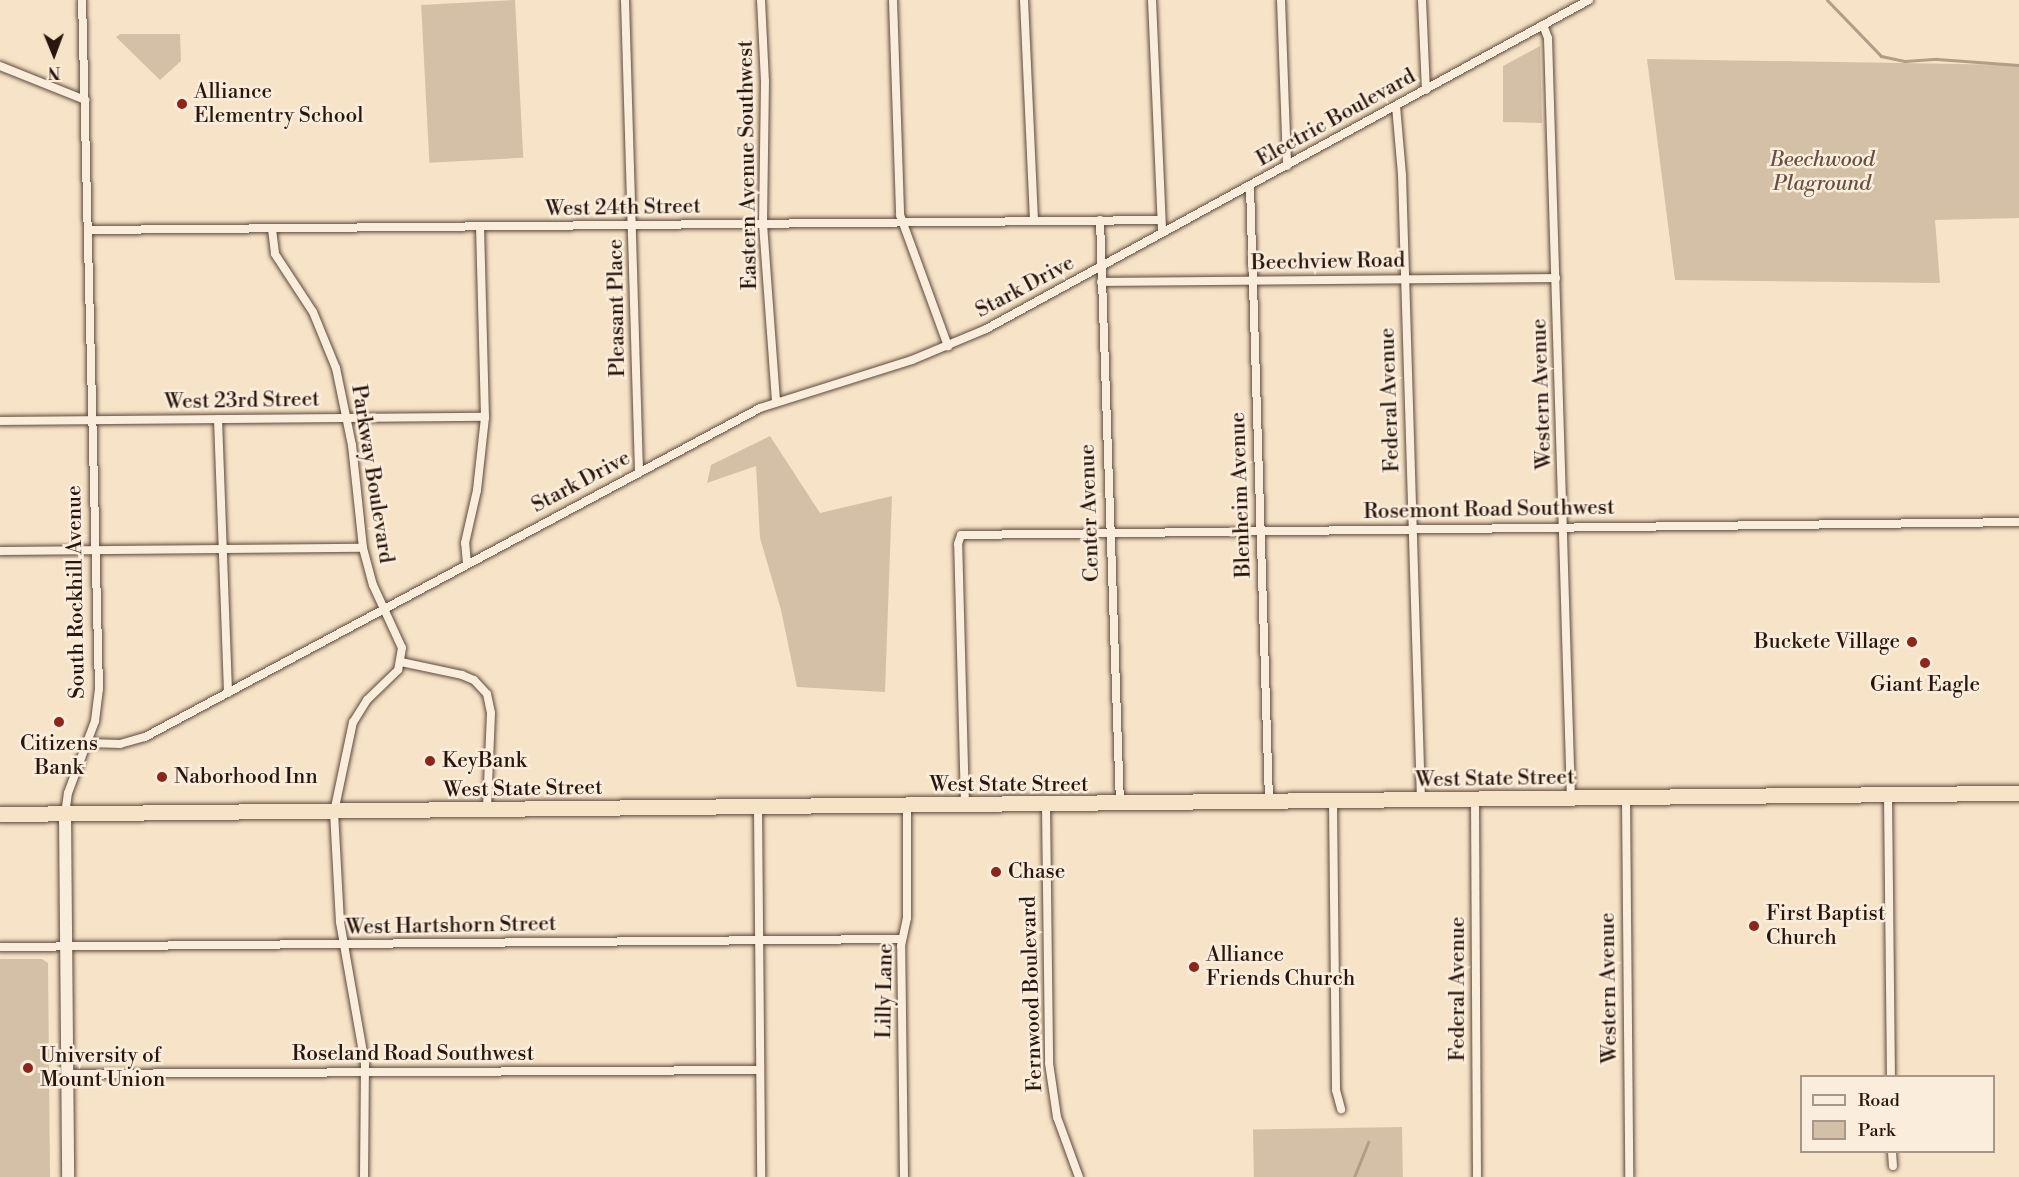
<!DOCTYPE html>
<html>
<head>
<meta charset="utf-8">
<style>
	body { margin:0 }
	#map { position:relative; width:2019px; height:1177px; overflow:hidden; background:#f7e3c7; font-family:"Libre Bodoni",serif }
	div>[style] { position:absolute }
	.green>* { inset:0; background:#d4c0a7; transform-origin:0 0 }
	.stream>* { height:3px; margin:-1.5px; padding:0 1.5px; transform-origin:1.5px; border-radius:1.5px; background:#b19d88 }
	.roads { filter:drop-shadow(0 0 2px #5c483c) drop-shadow(0 0 2px #5c483c) }
	.street>* { height:8px; margin:-4px; padding:0 4px; transform-origin:4px; border-radius:4px; background:#faeddb }
	.secondary>* { height:12px; margin:-6px; padding:0 6px; transform-origin:6px; border-radius:6px; background:#faeddb }
	.highway>* { height:15px; margin:-7.5px; padding:0 7.5px; transform-origin:7.5px; border-radius:7.5px; background:#f7e3c7 }
	.dots>* { width:16px; height:16px; translate:-50% -50%; box-sizing:border-box; border:3px solid #faeddb; border-radius:50% }
	span { translate:-50% -50%; white-space:nowrap; text-align:center; line-height:1.15; -webkit-text-stroke:5px #faeddb; paint-order:stroke }
	.poi-label { font-size:21px; color:#28150d }
	.left { translate:0 -50%; text-align:left }
	.right { translate:-100% -50%; text-align:right }
	.street-label { font-size:21px; color:#28150d }
	.park-label { font-size:21px; color:#645143; font-style:italic }
	.legend { position:absolute; left:1800px; top:1075px; width:195px; height:78px; box-sizing:border-box; background:#faeddb; border:2px solid #a69789; margin:0; padding:8px 10px; list-style:none; font-size:18px; color:#28150d }
	.legend li { display:flex; align-items:center; gap:12px; height:30px }
	.legend b { width:30px; border:2px solid #a69789 }
	.north { position:absolute; left:24px; top:24px; width:60px; height:60px; -webkit-text-stroke:4px #faeddb; paint-order:stroke; rotate:179deg; font-size:16px; font-weight:700; line-height:24px; text-align:center; color:#28150d }
	.north::after { content:''; display:block; margin:auto; width:21px; height:27px; background:#28150d; clip-path:polygon(50% 0,100% 100%,50% 72%,0 100%) }
</style>
</head>
<body>
<div id="map">
	<div class="green">
		<i style="left:515px;top:0;width:158px;height:94px;rotate:87deg"></i>
		<i style="clip-path:polygon(120px 34px,180px 34px,181px 61px,160px 80px,116px 37px)"></i>
		<i style="clip-path:polygon(1540px 46px,1542px 123px,1503px 122px,1503px 66px)"></i>
		<i style="clip-path:polygon(1647px 59px,2019px 65px,2019px 218px,1935px 220px,1940px 283px,1675px 280px)"></i>
		<i style="clip-path:polygon(770px 436px,820px 513px,892px 496px,885px 692px,797px 687px,781px 610px,760px 538px,756px 466px,707px 483px,711px 465px)"></i>
		<i style="clip-path:polygon(0 959px,42px 959px,48px 963px,50px 1177px,0 1177px)"></i>
		<i style="left:1402px;top:1127px;width:50px;height:149px;rotate:89deg"></i>
	</div>
	<div class="stream">
		<i style="left:1827px;top:0;width:78px;rotate:46deg"></i>
		<i style="left:1881px;top:56px;width:25px;rotate:12deg"></i>
		<i style="left:1905px;top:61px;width:32px;rotate:-4deg"></i>
		<i style="left:1937px;top:59px;width:82px;rotate:4.2deg"></i>
		<i style="left:1354px;top:1177px;width:38px;rotate:-68deg"></i>
	</div>
	<div class="roads">
		<div class="street">
			<i style="left:625px;top:0;width:471px;rotate:88.3deg"></i>
			<i style="left:761px;top:0;width:81px;rotate:87.2deg"></i>
			<i style="left:765px;top:81px;width:143px;rotate:90.8deg"></i>
			<i style="left:763px;top:224px;width:177px;rotate:85.8deg"></i>
			<i style="left:893px;top:0;width:215px;rotate:88.1deg"></i>
			<i style="left:900px;top:215px;width:140px;rotate:69.9deg"></i>
			<i style="left:1024px;top:0;width:221px;rotate:87.4deg"></i>
			<i style="left:1152px;top:0;width:232px;rotate:87.5deg"></i>
			<i style="left:1281px;top:0;width:166px;rotate:87.9deg"></i>
			<i style="left:1422px;top:0;width:90px;rotate:87.5deg"></i>
			<i style="left:1543px;top:25px;width:14px;rotate:69deg"></i>
			<i style="left:1548px;top:38px;width:761px;rotate:88.27deg"></i>
			<i style="left:0;top:66px;width:92px;rotate:21.8deg"></i>
			<i style="left:1396px;top:106px;width:69px;rotate:85deg"></i>
			<i style="left:1402px;top:175px;width:626px;rotate:88.26deg"></i>
			<i style="left:1250px;top:186px;width:616px;rotate:88.23deg"></i>
			<i style="left:1100px;top:220px;width:584px;rotate:88.04deg"></i>
			<i style="left:272px;top:229px;width:25px;rotate:83deg"></i>
			<i style="left:275px;top:254px;width:69px;rotate:56.8deg"></i>
			<i style="left:313px;top:312px;width:61px;rotate:67.7deg"></i>
			<i style="left:336px;top:368px;width:79px;rotate:78.3deg"></i>
			<i style="left:352px;top:445px;width:104px;rotate:83.9deg"></i>
			<i style="left:363px;top:548px;width:38px;rotate:75deg"></i>
			<i style="left:373px;top:585px;width:69px;rotate:65.3deg"></i>
			<i style="left:402px;top:648px;width:22px;rotate:100deg"></i>
			<i style="left:398px;top:670px;width:43px;rotate:135.9deg"></i>
			<i style="left:367px;top:700px;width:26px;rotate:122deg"></i>
			<i style="left:353px;top:722px;width:92px;rotate:101.9deg"></i>
			<i style="left:334px;top:812px;width:110px;rotate:86.9deg"></i>
			<i style="left:340px;top:922px;width:144px;rotate:80deg"></i>
			<i style="left:365px;top:1064px;width:113px;rotate:90.5deg"></i>
			<i style="left:88px;top:230px;width:1071px;rotate:-0.53deg"></i>
			<i style="left:1101px;top:282px;width:455px;rotate:-0.5deg"></i>
			<i style="left:218px;top:419px;width:274px;rotate:87.9deg"></i>
			<i style="left:0;top:421px;width:485px;rotate:-0.5deg"></i>
			<i style="left:0;top:551px;width:363px;rotate:-0.5deg"></i>
			<i style="left:467px;top:564px;width:21px;rotate:-95deg"></i>
			<i style="left:465px;top:543px;width:54px;rotate:-77.2deg"></i>
			<i style="left:477px;top:490px;width:73px;rotate:-83.7deg"></i>
			<i style="left:485px;top:417px;width:190px;rotate:-91.5deg"></i>
			<i style="left:401px;top:662px;width:62px;rotate:12deg"></i>
			<i style="left:462px;top:675px;width:13px;rotate:23deg"></i>
			<i style="left:474px;top:680px;width:19px;rotate:47deg"></i>
			<i style="left:487px;top:694px;width:19px;rotate:78deg"></i>
			<i style="left:491px;top:713px;width:97px;rotate:92.4deg"></i>
			<i style="left:89px;top:743px;width:31px;rotate:2deg"></i>
			<i style="left:120px;top:744px;width:26px;rotate:-16deg"></i>
			<i style="left:145px;top:737px;width:697px;rotate:-28.14deg"></i>
			<i style="left:760px;top:408px;width:159px;rotate:-17.5deg"></i>
			<i style="left:912px;top:360px;width:80px;rotate:-22.7deg"></i>
			<i style="left:986px;top:329px;width:687px;rotate:-28.62deg"></i>
			<i style="left:1888px;top:795px;width:281px;rotate:89.4deg"></i>
			<i style="left:1626px;top:798px;width:379px;rotate:89.5deg"></i>
			<i style="left:1475px;top:800px;width:377px;rotate:89.7deg"></i>
			<i style="left:1333px;top:802px;width:288px;rotate:89.4deg"></i>
			<i style="left:1336px;top:1090px;width:20px;rotate:75deg"></i>
			<i style="left:965px;top:805px;width:261px;rotate:-91.5deg"></i>
			<i style="left:958px;top:544px;width:9px;rotate:-72deg"></i>
			<i style="left:961px;top:535px;width:1058px;rotate:-0.7deg"></i>
			<i style="left:1046px;top:806px;width:257px;rotate:89.3deg"></i>
			<i style="left:1049px;top:1063px;width:55px;rotate:81.6deg"></i>
			<i style="left:1057px;top:1117px;width:64px;rotate:69.9deg"></i>
			<i style="left:758px;top:808px;width:369px;rotate:89.5deg"></i>
			<i style="left:65px;top:814px;width:21px;rotate:-82deg"></i>
			<i style="left:68px;top:793px;width:77px;rotate:-69.4deg"></i>
			<i style="left:95px;top:721px;width:32px;rotate:-83deg"></i>
			<i style="left:99px;top:689px;width:689px;rotate:-91.41deg"></i>
			<i style="left:0;top:947px;width:902px;rotate:-0.51deg"></i>
			<i style="left:67px;top:1074px;width:693px;rotate:-0.33deg"></i>
			<i style="left:1892px;top:1152px;width:14px;rotate:86deg"></i>
			<i style="left:904px;top:1177px;width:231px;rotate:-90.7deg"></i>
			<i style="left:901px;top:946px;width:29px;rotate:-78deg"></i>
			<i style="left:907px;top:918px;width:112px;rotate:-90deg"></i>
		</div>
		<div class="secondary">
			<i style="left:65px;top:814px;width:363px;rotate:89.5deg"></i>
		</div>
		<div class="highway">
			<i style="left:0;top:814px;width:2019px;rotate:-0.6deg"></i>
		</div>
	</div>
	<div class="dots">
		<i style="left:182px;top:104px;background:#8f2418"></i>
		<i style="left:1912px;top:642px;background:#8f2418"></i>
		<i style="left:1925px;top:663px;background:#8f2418"></i>
		<i style="left:59px;top:722px;background:#8f2418"></i>
		<i style="left:430px;top:761px;background:#8f2418"></i>
		<i style="left:162px;top:777px;background:#8f2418"></i>
		<i style="left:996px;top:872px;background:#8f2418"></i>
		<i style="left:1754px;top:926px;background:#8f2418"></i>
		<i style="left:1194px;top:967px;background:#8f2418"></i>
		<i style="left:28px;top:1068px;background:#8f2418"></i>
	</div>
	<div class="poi-label">
		<span class="left" style="left:194px;top:104px">Alliance<br>Elementry School</span>
		<span class="right" style="left:1900px;top:642px">Buckete Village</span>
		<span style="left:1925px;top:685px">Giant Eagle</span>
		<span style="left:59px;top:756px">Citizens<br>Bank</span>
		<span class="left" style="left:442px;top:761px">KeyBank</span>
		<span class="left" style="left:174px;top:777px">Naborhood Inn</span>
		<span class="left" style="left:1008px;top:872px">Chase</span>
		<span class="left" style="left:1766px;top:926px">First Baptist<br>Church</span>
		<span class="left" style="left:1206px;top:967px">Alliance<br>Friends Church</span>
		<span class="left" style="left:40px;top:1068px">University of<br>Mount Union</span>
	</div>
	<div class="street-label">
		<span style="left:1336px;top:118px;rotate:-29deg">Electric Boulevard</span>
		<span style="left:748px;top:165px;rotate:-91deg">Eastern Avenue Southwest</span>
		<span style="left:623px;top:208px;rotate:-1deg">West 24th Street</span>
		<span style="left:1328px;top:262px;rotate:-1deg">Beechview Road</span>
		<span style="left:1025px;top:287px;rotate:-28deg">Stark Drive</span>
		<span style="left:617px;top:308px;rotate:-91deg">Pleasant Place</span>
		<span style="left:1542px;top:394px;rotate:-92deg">Western Avenue</span>
		<span style="left:1390px;top:400px;rotate:-92deg">Federal Avenue</span>
		<span style="left:242px;top:401px;rotate:-1deg">West 23rd Street</span>
		<span style="left:372px;top:474px;rotate:81deg">Parkway Boulevard</span>
		<span style="left:581px;top:482px;rotate:-28deg">Stark Drive</span>
		<span style="left:1241px;top:495px;rotate:-92deg">Blenheim Avenue</span>
		<span style="left:1489px;top:510px;rotate:-1deg">Rosemont Road Southwest</span>
		<span style="left:1090px;top:513px;rotate:-92deg">Center Avenue</span>
		<span style="left:76px;top:592px;rotate:-91deg">South Rockhill Avenue</span>
		<span style="left:1495px;top:779px;rotate:-1deg">West State Street</span>
		<span style="left:1009px;top:785px">West State Street</span>
		<span style="left:523px;top:789px;rotate:-1deg">West State Street</span>
		<span style="left:451px;top:926px;rotate:-1deg">West Hartshorn Street</span>
		<span style="left:1609px;top:988px;rotate:-91deg">Western Avenue</span>
		<span style="left:1458px;top:989px;rotate:-90deg">Federal Avenue</span>
		<span style="left:885px;top:991px;rotate:-89deg">Lilly Lane</span>
		<span style="left:1032px;top:994px;rotate:-92deg">Fernwood Boulevard</span>
		<span style="left:413px;top:1054px">Roseland Road Southwest</span>
	</div>
	<div class="park-label">
		<span style="left:1822px;top:172px">Beechwood<br>Plaground</span>
	</div>
	<ul class="legend">
	<li><b style="height:8px;background:#faeddb"></b>Road</li>
	<li><b style="height:16px;background:#d4c0a7"></b>Park</li>
	</ul>
	<div class="north">N</div>
</div>
</body>
</html>
